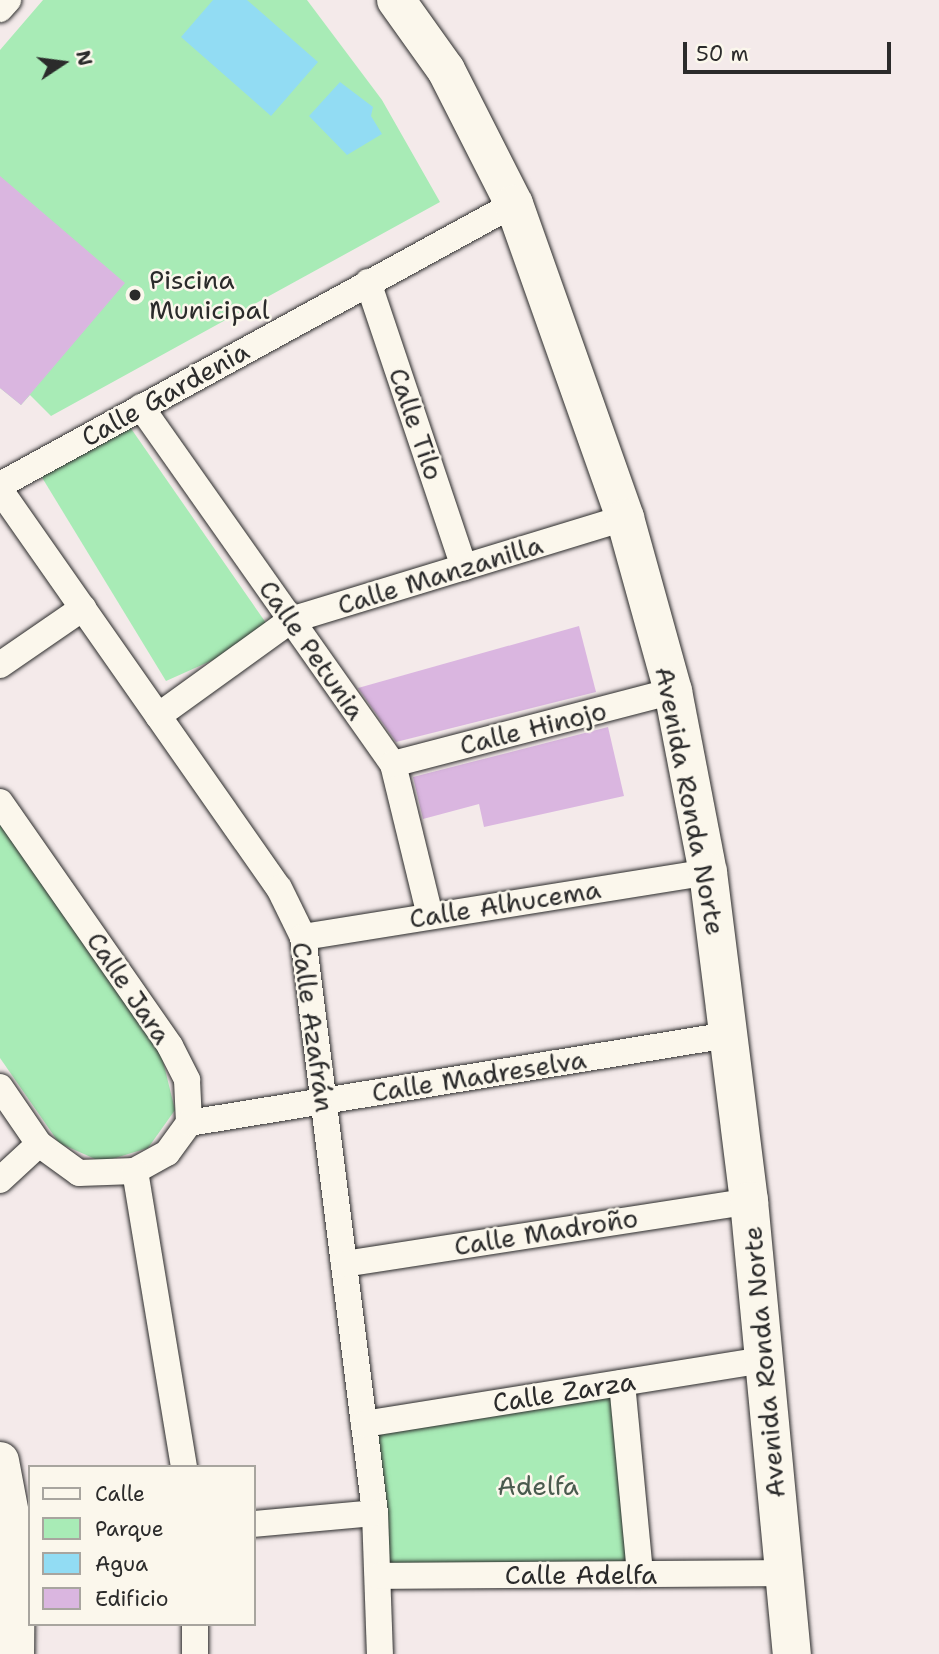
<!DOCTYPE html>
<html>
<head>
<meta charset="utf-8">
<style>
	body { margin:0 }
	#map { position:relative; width:939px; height:1654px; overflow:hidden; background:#f4eaea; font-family:"Shantell Sans",sans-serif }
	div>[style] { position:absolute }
	.green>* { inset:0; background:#a8ebb6 }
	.water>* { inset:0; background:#92dcf3 }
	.building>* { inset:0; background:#dab6e0 }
	.roads { filter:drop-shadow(0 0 2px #2b2b2b) drop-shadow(0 0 2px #2b2b2b) }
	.street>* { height:26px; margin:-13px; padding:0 13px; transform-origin:13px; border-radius:13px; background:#fbf7ec }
	.secondary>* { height:38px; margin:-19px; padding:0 19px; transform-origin:19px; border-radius:19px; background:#fbf7ec }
	.dots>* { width:19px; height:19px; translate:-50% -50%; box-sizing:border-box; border:4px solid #fbf7ec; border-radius:50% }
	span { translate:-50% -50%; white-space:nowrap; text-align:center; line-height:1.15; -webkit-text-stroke:5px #fbf7ec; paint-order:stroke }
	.poi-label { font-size:26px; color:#2b2b2b }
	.left { translate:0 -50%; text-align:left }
	.street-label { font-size:26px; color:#2b2b2b }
	.park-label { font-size:26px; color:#4a5b4e }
	.legend { position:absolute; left:28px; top:1465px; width:228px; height:161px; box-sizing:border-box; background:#fbf7ec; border:2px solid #a8a59f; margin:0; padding:9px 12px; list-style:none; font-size:21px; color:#2b2b2b }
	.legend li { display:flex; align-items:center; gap:14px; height:35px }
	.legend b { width:35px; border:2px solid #a8a59f }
	.north { position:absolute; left:28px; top:28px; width:70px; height:70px; -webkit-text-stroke:5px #fbf7ec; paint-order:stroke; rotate:77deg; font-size:19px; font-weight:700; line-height:28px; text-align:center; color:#2b2b2b }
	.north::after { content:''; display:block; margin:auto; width:24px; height:32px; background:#2b2b2b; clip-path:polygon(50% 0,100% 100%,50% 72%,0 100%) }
	.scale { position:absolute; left:683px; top:42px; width:208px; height:32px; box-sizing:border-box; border:4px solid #2b2b2b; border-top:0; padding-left:9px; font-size:21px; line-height:24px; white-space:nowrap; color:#2b2b2b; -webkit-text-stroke:5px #fbf7ec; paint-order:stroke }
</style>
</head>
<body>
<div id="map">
	<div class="green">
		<i style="clip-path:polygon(43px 0,307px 0,382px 100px,440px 202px,51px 416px,30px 395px,21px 405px,0 388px,0 50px)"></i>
		<i style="clip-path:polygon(123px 417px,273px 633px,166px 681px,35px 466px)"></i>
		<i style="clip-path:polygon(0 822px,161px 1053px,175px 1110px,148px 1148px,102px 1162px,59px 1143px,0 1058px)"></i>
		<i style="clip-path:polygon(622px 1383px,640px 1574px,379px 1576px,364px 1424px)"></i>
	</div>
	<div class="water">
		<i style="clip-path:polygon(213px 0,247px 0,318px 62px,271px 116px,181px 37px)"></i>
		<i style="clip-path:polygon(340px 82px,373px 107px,371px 116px,382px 134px,347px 155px,309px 116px)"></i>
	</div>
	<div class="building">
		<i style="clip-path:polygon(0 176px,125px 283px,21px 405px,0 388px)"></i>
		<i style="clip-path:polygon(579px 626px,596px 692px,396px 742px,358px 688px)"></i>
		<i style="clip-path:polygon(608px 727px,624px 796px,484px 827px,479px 804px,423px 819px,413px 777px)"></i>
	</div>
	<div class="roads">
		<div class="street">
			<i style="left:0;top:9px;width:12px;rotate:-48deg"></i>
			<i style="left:368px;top:282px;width:301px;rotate:71.4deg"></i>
			<i style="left:141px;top:407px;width:437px;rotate:54.8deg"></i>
			<i style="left:393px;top:764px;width:156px;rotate:76.3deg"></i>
			<i style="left:0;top:485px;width:586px;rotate:-28.67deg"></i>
			<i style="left:0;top:490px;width:486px;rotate:55deg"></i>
			<i style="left:279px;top:888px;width:55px;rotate:63.9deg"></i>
			<i style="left:303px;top:937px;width:580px;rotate:82.87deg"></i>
			<i style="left:375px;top:1513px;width:141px;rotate:88deg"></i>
			<i style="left:0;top:665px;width:101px;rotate:-34.5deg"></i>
			<i style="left:158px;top:716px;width:164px;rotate:-35.8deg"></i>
			<i style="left:291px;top:620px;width:349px;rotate:-17deg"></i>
			<i style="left:393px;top:764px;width:289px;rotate:-14.6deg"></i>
			<i style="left:0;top:802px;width:297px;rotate:55.1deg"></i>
			<i style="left:170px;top:1046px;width:38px;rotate:63deg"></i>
			<i style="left:187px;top:1080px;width:43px;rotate:87.3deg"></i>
			<i style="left:189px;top:1123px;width:37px;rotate:126deg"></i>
			<i style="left:167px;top:1153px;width:37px;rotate:151deg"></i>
			<i style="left:135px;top:1171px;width:56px;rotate:178deg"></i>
			<i style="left:79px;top:1173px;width:49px;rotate:-144.1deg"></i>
			<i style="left:39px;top:1144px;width:69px;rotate:-124.4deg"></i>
			<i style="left:303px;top:937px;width:410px;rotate:-9.1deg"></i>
			<i style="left:189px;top:1123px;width:546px;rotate:-9.27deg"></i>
			<i style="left:135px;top:1171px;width:300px;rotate:80.6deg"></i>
			<i style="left:0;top:1180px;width:53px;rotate:-42.7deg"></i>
			<i style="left:344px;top:1264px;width:410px;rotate:-8.8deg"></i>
			<i style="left:622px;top:1383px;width:192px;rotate:84.6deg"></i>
			<i style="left:364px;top:1424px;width:405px;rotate:-9.1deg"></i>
			<i style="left:254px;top:1524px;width:121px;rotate:-5.2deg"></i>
			<i style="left:379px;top:1576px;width:405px;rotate:-0.4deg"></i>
			<i style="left:195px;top:1624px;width:30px;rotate:90deg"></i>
		</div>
		<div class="secondary">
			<i style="left:396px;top:0;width:86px;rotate:54.5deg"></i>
			<i style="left:446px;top:70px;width:150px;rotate:63.1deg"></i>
			<i style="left:514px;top:204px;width:333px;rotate:70.5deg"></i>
			<i style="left:625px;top:518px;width:180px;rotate:74.5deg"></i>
			<i style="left:673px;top:691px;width:184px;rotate:79.1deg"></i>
			<i style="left:708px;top:872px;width:332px;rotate:82.9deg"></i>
			<i style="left:749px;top:1201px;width:455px;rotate:84.6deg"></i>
			<i style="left:0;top:1461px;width:86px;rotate:79.3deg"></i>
			<i style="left:16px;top:1546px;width:108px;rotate:90.5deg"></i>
		</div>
	</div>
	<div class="dots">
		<i style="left:135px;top:295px;background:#2b2b2b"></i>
	</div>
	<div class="poi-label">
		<span class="left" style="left:149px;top:295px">Piscina<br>Municipal</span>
	</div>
	<div class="street-label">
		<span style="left:165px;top:394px;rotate:-29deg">Calle Gardenia</span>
		<span style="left:416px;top:424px;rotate:71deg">Calle Tilo</span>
		<span style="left:440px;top:575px;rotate:-17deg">Calle Manzanilla</span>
		<span style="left:312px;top:650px;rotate:55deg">Calle Petunia</span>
		<span style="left:533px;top:728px;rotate:-14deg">Calle Hinojo</span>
		<span style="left:690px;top:801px;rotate:79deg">Avenida Ronda Norte</span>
		<span style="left:505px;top:904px;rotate:-9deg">Calle Alhucema</span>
		<span style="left:129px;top:988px;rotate:56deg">Calle Jara</span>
		<span style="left:313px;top:1027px;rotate:82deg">Calle Azafrán</span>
		<span style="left:479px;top:1076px;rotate:-9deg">Calle Madreselva</span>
		<span style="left:546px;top:1232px;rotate:-9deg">Calle Madroño</span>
		<span style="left:764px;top:1362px;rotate:-95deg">Avenida Ronda Norte</span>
		<span style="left:564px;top:1392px;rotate:-9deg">Calle Zarza</span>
		<span style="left:581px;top:1575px">Calle Adelfa</span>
	</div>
	<div class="park-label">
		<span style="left:538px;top:1486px">Adelfa</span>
	</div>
	<ul class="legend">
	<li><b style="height:9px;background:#fbf7ec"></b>Calle</li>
	<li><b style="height:19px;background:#a8ebb6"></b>Parque</li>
	<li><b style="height:19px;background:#92dcf3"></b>Agua</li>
	<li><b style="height:19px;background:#dab6e0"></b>Edificio</li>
	</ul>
	<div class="north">N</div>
	<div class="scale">50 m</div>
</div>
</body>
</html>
